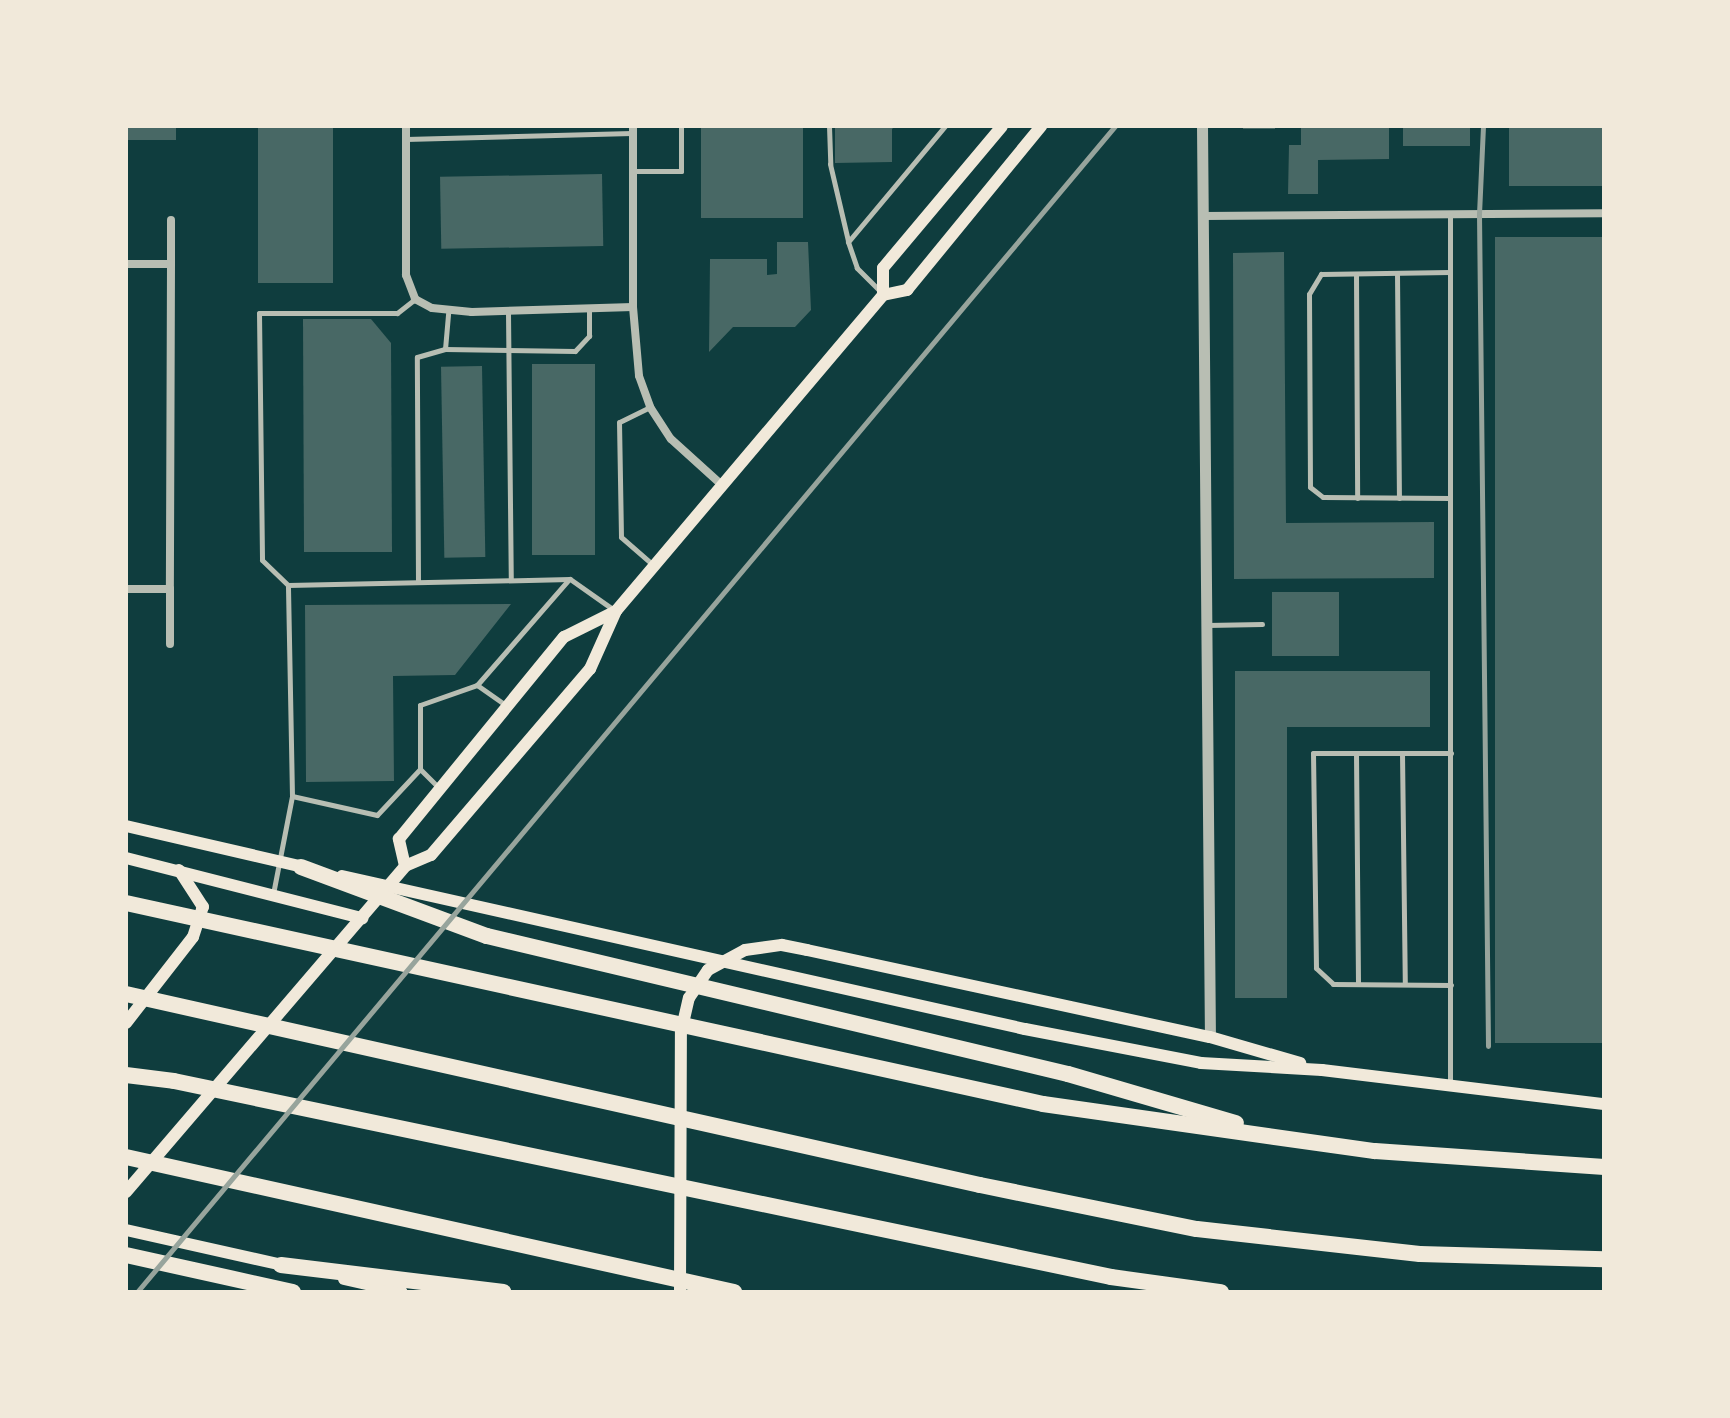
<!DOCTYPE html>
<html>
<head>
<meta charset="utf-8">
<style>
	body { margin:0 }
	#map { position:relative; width:1730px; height:1418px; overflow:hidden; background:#0f3d3e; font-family:Inter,sans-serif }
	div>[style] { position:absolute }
	.building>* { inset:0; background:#486865; transform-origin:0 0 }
	.service>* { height:5px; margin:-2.5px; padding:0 2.5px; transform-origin:2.5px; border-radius:2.5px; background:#b8beb3 }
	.minor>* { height:8px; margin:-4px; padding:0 4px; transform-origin:4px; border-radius:4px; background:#b8beb3 }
	.tertiary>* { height:11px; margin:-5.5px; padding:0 5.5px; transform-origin:5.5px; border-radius:5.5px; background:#b8beb3 }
	.secondary>* { height:12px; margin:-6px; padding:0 6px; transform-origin:6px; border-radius:6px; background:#f1e9da }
	.motorway>* { height:16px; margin:-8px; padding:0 8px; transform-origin:8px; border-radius:8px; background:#f1e9da }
	.rail>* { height:5px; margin:-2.5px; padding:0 2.5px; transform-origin:2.5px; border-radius:2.5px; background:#97a49c }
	span { translate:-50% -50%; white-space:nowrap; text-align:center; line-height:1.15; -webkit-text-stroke:6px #f1e9da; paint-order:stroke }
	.frame { position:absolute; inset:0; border:128px solid #f1e9da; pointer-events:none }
</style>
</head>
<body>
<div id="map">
	<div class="building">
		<i style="left:126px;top:126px;width:50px;height:14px"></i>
		<i style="left:258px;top:126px;width:75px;height:157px"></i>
		<i style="left:701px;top:126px;width:102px;height:92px"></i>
		<i style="clip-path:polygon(835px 126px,895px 126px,892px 129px,892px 162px,835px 163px)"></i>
		<i style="left:1243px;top:126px;width:32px;height:3px"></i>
		<i style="clip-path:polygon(1301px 126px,1389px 126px,1389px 159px,1318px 160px,1318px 194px,1288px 194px,1289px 145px,1301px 145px)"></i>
		<i style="left:1403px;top:126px;width:67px;height:20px"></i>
		<i style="left:1509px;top:126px;width:93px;height:60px"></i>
		<i style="left:602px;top:174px;width:72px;height:162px;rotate:89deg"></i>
		<i style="left:1495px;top:237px;width:109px;height:806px"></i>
		<i style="clip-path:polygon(777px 242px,808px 242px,811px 310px,795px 327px,733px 327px,709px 352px,710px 259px,767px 259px,767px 275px,777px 274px)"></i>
		<i style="clip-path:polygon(1284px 252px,1286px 523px,1434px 522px,1434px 578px,1234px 579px,1233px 253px)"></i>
		<i style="clip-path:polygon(303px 319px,371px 319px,391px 343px,392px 552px,304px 552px)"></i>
		<i style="left:595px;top:364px;width:191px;height:63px;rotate:90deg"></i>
		<i style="left:482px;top:366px;width:191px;height:41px;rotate:89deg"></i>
		<i style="left:1272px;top:592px;width:67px;height:64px"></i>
		<i style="clip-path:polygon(511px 604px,455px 675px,393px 676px,394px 781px,306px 782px,305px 605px)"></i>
		<i style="clip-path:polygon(1235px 671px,1430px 671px,1430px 727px,1287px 727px,1287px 998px,1235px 998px)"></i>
	</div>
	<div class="service">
		<i style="left:829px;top:126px;width:38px;rotate:88deg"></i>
		<i style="left:830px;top:164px;width:79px;rotate:76.8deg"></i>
		<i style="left:406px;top:139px;width:226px;rotate:-1.5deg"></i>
		<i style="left:634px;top:171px;width:47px"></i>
		<i style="left:681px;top:171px;width:45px;rotate:-90deg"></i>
		<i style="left:1450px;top:272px;width:129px;rotate:179.1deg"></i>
		<i style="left:1321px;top:274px;width:23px;rotate:121deg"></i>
		<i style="left:1309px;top:294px;width:193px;rotate:89.7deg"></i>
		<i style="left:1310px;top:487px;width:16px;rotate:38deg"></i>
		<i style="left:1323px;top:497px;width:127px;rotate:0.5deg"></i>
		<i style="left:1397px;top:273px;width:225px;rotate:89.5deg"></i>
		<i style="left:1356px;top:274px;width:224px;rotate:89.7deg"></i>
		<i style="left:880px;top:291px;width:33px;rotate:-135deg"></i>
		<i style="left:857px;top:268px;width:28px;rotate:-109deg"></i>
		<i style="left:848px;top:242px;width:151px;rotate:-50.1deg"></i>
		<i style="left:415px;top:299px;width:23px;rotate:142deg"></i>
		<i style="left:397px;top:313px;width:138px;rotate:180deg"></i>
		<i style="left:259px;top:313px;width:247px;rotate:89.3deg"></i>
		<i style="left:262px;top:560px;width:36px;rotate:44deg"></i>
		<i style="left:288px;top:585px;width:282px;rotate:-1.2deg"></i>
		<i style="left:570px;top:579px;width:54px;rotate:35.2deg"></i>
		<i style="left:508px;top:313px;width:266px;rotate:89.4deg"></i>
		<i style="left:445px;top:349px;width:38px;rotate:-85deg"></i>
		<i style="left:650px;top:407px;width:34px;rotate:154deg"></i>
		<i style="left:619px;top:422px;width:115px;rotate:89deg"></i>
		<i style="left:621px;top:537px;width:41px;rotate:41.1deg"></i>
		<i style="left:418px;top:581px;width:224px;rotate:-90.3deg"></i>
		<i style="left:417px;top:357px;width:29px;rotate:-16deg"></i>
		<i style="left:445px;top:349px;width:130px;rotate:0.9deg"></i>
		<i style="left:575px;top:351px;width:21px;rotate:-47deg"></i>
		<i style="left:589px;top:336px;width:28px;rotate:-90deg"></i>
		<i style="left:1207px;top:625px;width:55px;rotate:-1deg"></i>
		<i style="left:477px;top:685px;width:37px;rotate:35deg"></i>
		<i style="left:1356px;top:753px;width:231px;rotate:89.5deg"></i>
		<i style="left:1402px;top:753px;width:231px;rotate:89.3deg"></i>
		<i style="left:1451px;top:753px;width:138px;rotate:180deg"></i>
		<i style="left:1313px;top:753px;width:215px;rotate:89.2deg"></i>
		<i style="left:1316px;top:968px;width:23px;rotate:43deg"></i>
		<i style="left:1333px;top:984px;width:118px;rotate:0.5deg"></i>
		<i style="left:420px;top:769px;width:27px;rotate:45deg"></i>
		<i style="left:292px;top:796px;width:87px;rotate:12.6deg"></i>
		<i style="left:377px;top:815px;width:63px;rotate:-46.9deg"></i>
		<i style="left:420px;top:769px;width:64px;rotate:-90deg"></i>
		<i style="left:420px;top:705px;width:60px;rotate:-19.3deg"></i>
		<i style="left:477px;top:685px;width:140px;rotate:-49deg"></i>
		<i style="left:273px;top:894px;width:100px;rotate:-79deg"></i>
		<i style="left:292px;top:796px;width:211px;rotate:-91.1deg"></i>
		<i style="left:1450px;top:1085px;width:870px;rotate:-90deg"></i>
	</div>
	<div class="minor">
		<i style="left:406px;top:126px;width:149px;rotate:90deg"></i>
		<i style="left:406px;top:275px;width:26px;rotate:69deg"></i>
		<i style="left:415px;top:299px;width:19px;rotate:28deg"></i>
		<i style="left:432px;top:308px;width:40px;rotate:5.7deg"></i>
		<i style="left:472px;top:312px;width:161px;rotate:-1.8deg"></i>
		<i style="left:633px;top:126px;width:181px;rotate:90deg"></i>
		<i style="left:633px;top:307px;width:69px;rotate:85deg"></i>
		<i style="left:639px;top:376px;width:33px;rotate:70deg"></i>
		<i style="left:650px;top:407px;width:38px;rotate:57deg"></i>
		<i style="left:671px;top:439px;width:70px;rotate:42.1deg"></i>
		<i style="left:1204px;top:216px;width:400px;rotate:-0.4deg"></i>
		<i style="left:171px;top:220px;width:44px;rotate:90deg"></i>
		<i style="left:126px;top:264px;width:45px"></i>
		<i style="left:171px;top:264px;width:325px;rotate:90.2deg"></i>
		<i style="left:170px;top:589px;width:44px;rotate:180deg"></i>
		<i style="left:170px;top:589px;width:55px;rotate:90deg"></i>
	</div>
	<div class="tertiary">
		<i style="left:1202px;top:126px;width:911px;rotate:89.5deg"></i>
	</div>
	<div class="secondary">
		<i style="left:883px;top:295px;width:27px;rotate:-90deg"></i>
		<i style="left:883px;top:268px;width:185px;rotate:-50deg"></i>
		<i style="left:126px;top:826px;width:187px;rotate:13deg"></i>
		<i style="left:126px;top:858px;width:244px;rotate:14.3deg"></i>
		<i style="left:405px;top:866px;width:28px;rotate:-103deg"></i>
		<i style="left:399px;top:839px;width:261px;rotate:-50.8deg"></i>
		<i style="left:564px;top:637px;width:58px;rotate:-26.6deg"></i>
		<i style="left:342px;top:876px;width:700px;rotate:12.63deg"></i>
		<i style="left:1025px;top:1029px;width:179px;rotate:10.9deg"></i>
		<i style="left:1201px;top:1063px;width:121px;rotate:3.3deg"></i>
		<i style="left:1322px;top:1070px;width:284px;rotate:6.9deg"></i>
		<i style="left:126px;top:1023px;width:109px;rotate:-52.1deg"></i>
		<i style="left:193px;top:937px;width:32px;rotate:-72deg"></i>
		<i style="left:203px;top:907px;width:44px;rotate:-123deg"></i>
		<i style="left:126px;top:1192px;width:429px;rotate:-49.4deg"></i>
		<i style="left:405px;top:866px;width:28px;rotate:-23deg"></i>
		<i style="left:431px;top:855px;width:245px;rotate:-49.5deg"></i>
		<i style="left:590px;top:669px;width:64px;rotate:-65.9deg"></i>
		<i style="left:616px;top:611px;width:414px;rotate:-49.8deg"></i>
		<i style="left:883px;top:295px;width:25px;rotate:-12deg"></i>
		<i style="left:907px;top:290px;width:212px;rotate:-50.7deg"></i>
		<i style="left:126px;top:1230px;width:165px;rotate:12.6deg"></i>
		<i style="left:344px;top:1279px;width:59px;rotate:12.6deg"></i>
		<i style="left:680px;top:1292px;width:260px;rotate:-89.8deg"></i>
		<i style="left:681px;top:1032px;width:35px;rotate:-77deg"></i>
		<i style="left:689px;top:998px;width:34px;rotate:-56deg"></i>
		<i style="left:708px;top:970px;width:42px;rotate:-28.4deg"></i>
		<i style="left:745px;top:950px;width:37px;rotate:-8deg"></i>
		<i style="left:782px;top:945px;width:25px;rotate:11deg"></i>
		<i style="left:807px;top:950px;width:412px;rotate:12.2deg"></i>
		<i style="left:1210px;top:1037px;width:94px;rotate:16.1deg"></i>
	</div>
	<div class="motorway">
		<i style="left:301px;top:867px;width:198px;rotate:20.4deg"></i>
		<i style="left:487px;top:936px;width:597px;rotate:13.36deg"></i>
		<i style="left:1068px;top:1074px;width:175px;rotate:16.3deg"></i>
		<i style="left:126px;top:903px;width:939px;rotate:12.36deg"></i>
		<i style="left:1043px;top:1104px;width:335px;rotate:8.1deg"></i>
		<i style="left:1375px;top:1151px;width:230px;rotate:4deg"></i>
		<i style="left:126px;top:994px;width:875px;rotate:12.61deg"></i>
		<i style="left:980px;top:1185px;width:221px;rotate:11.5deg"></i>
		<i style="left:1197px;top:1229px;width:224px;rotate:6.4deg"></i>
		<i style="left:1420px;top:1254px;width:184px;rotate:1.6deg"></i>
		<i style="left:126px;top:1075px;width:48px;rotate:7.1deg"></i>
		<i style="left:174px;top:1081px;width:957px;rotate:11.81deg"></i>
		<i style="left:1111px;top:1277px;width:111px;rotate:7.8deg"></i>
		<i style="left:126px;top:1157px;width:623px;rotate:12.52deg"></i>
		<i style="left:126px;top:1255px;width:171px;rotate:12.5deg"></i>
		<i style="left:281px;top:1265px;width:224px;rotate:6.9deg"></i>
	</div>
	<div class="rail">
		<i style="left:1483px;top:126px;width:88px;rotate:92.6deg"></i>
		<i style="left:1479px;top:214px;width:832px;rotate:89.38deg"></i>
		<i style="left:137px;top:1292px;width:1522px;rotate:-50.01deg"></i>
	</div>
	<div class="frame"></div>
</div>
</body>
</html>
